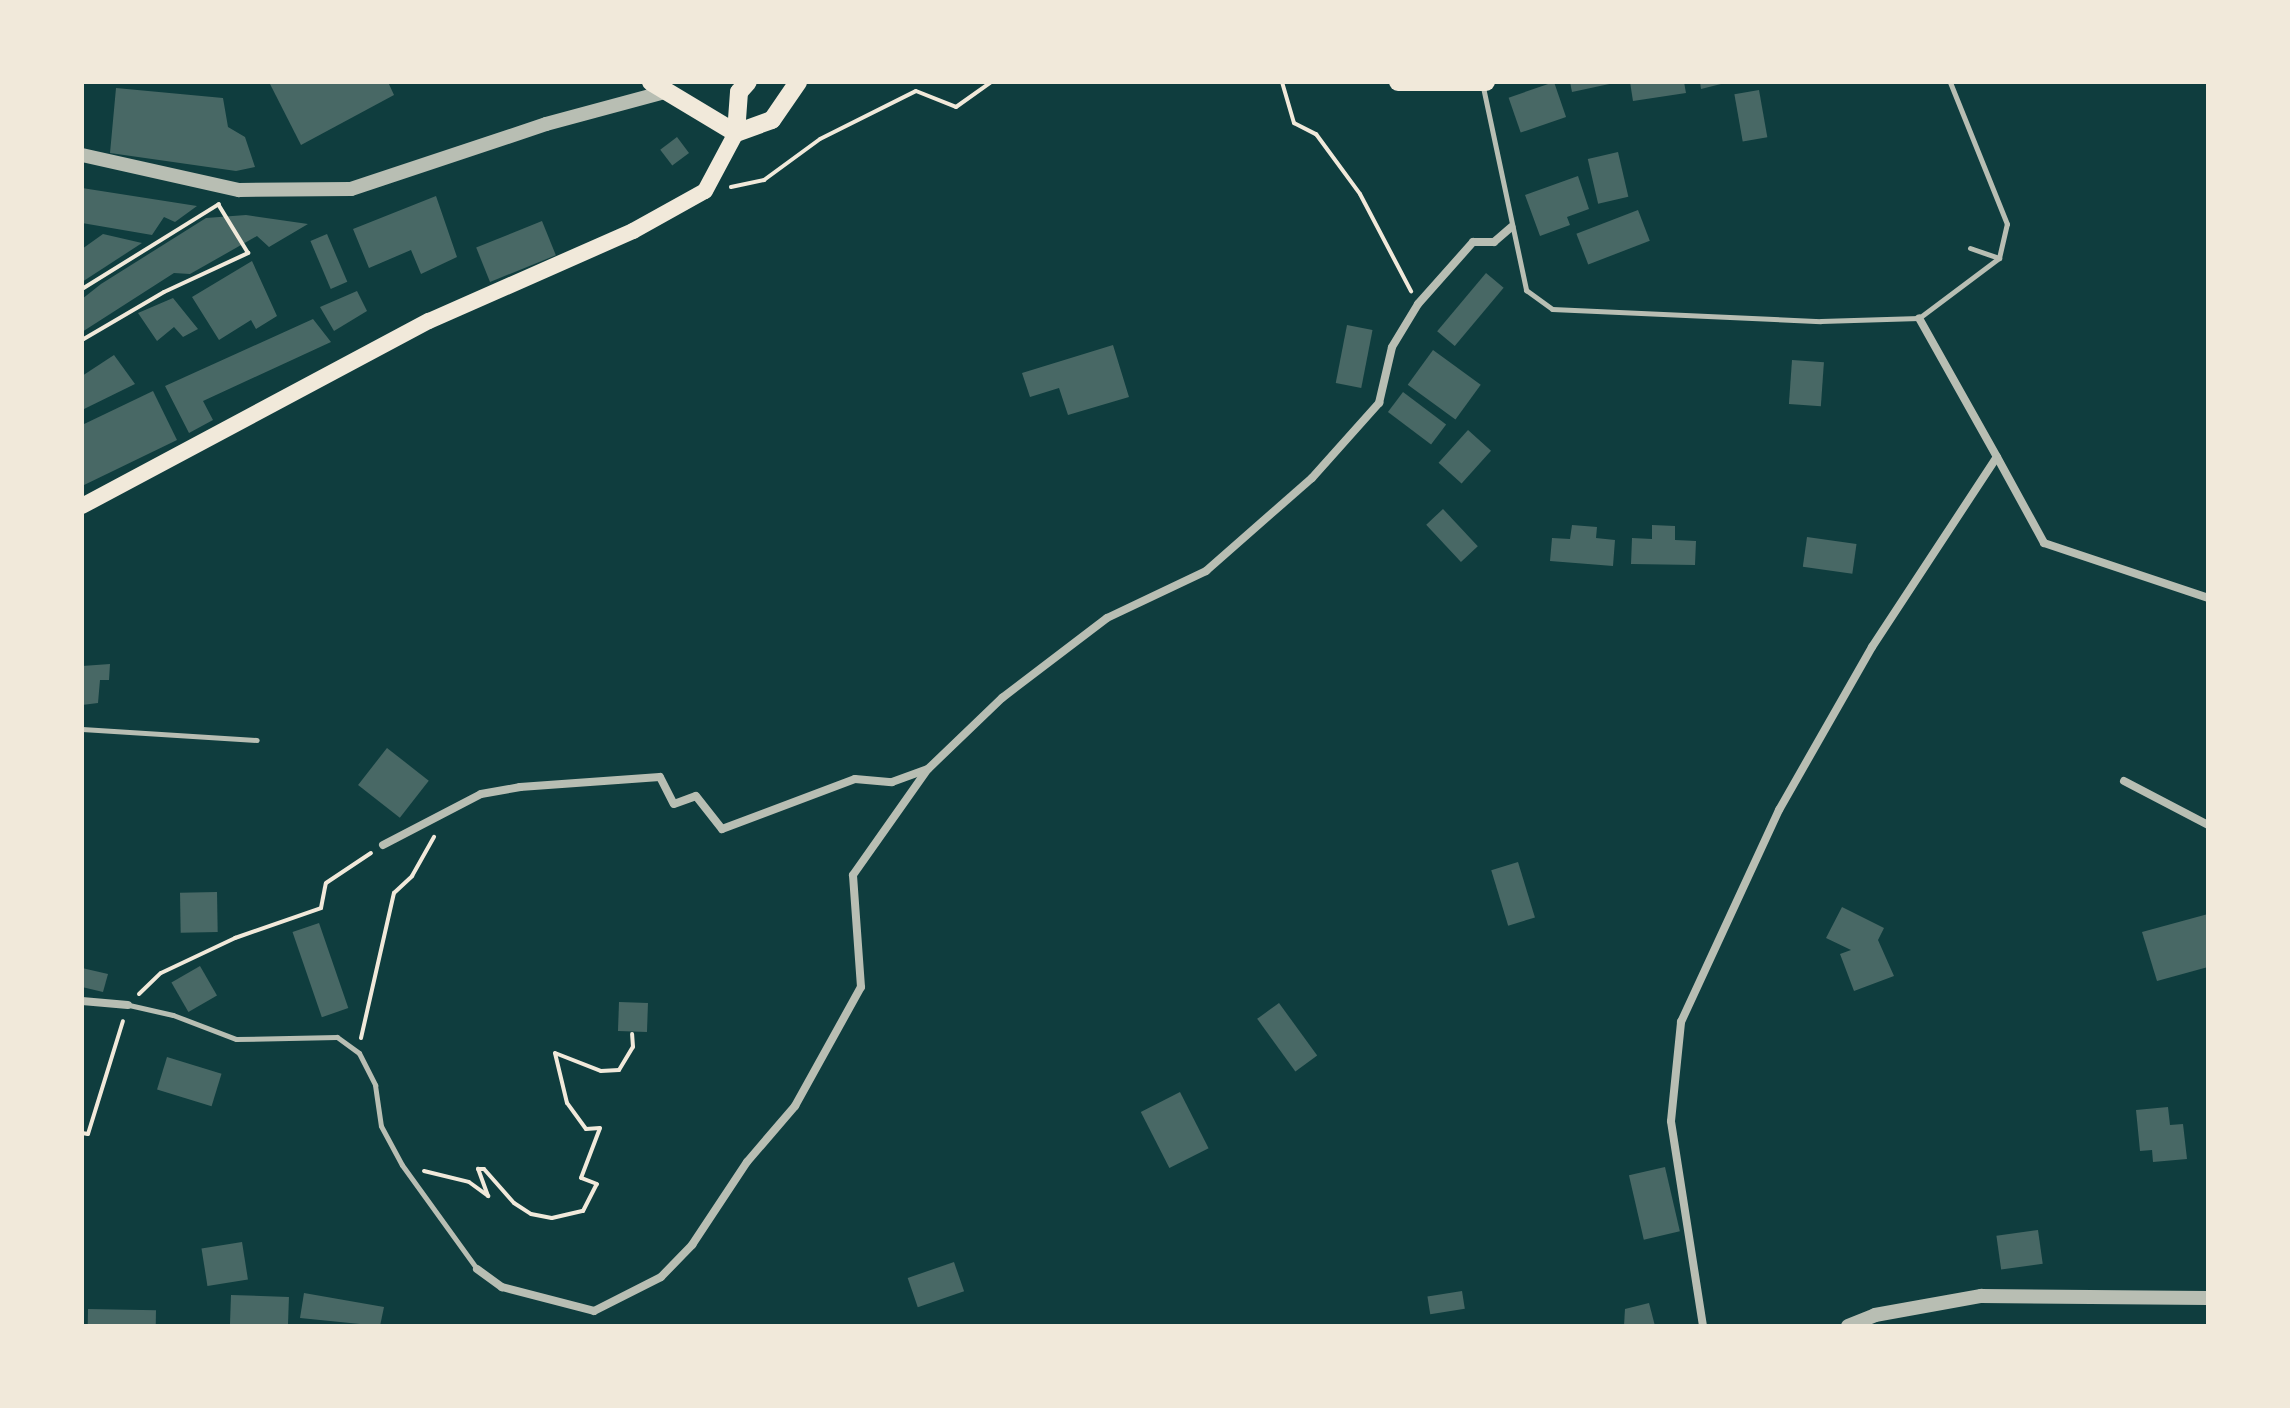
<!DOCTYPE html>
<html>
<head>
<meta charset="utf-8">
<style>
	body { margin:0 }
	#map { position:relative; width:2290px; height:1408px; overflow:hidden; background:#0f3d3e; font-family:"Fira Sans Condensed",sans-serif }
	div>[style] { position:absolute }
	.building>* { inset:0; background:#486865; transform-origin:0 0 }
	.path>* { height:4px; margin:-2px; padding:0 2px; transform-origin:2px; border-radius:2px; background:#f1e9da }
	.service>* { height:5px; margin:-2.5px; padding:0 2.5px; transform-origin:2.5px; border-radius:2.5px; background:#b8beb3 }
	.minor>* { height:8px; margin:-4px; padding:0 4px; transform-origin:4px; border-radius:4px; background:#b8beb3 }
	.tertiary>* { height:14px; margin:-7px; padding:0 7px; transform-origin:7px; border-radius:7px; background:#b8beb3 }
	.secondary>* { height:16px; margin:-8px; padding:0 8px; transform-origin:8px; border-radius:8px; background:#f1e9da }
	.primary>* { height:18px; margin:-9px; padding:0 9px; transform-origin:9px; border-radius:9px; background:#f1e9da }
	span { translate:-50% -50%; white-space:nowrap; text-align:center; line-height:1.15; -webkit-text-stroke:6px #f1e9da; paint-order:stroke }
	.frame { position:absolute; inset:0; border:84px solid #f1e9da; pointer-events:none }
</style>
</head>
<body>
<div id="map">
	<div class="building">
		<i style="clip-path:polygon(388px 82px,394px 95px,301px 145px,270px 84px)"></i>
		<i style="left:1554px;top:82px;width:37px;height:48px;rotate:71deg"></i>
		<i style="clip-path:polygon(1570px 82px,1614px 82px,1614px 83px,1572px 92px)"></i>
		<i style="clip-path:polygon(1630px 82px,1684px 82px,1686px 93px,1633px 101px)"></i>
		<i style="clip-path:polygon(1700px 82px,1725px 82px,1725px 83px,1701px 89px)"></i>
		<i style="clip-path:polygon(116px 88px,223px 98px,228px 127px,245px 137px,255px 167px,236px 171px,110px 153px)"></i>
		<i style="left:1759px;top:90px;width:48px;height:25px;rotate:80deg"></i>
		<i style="left:677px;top:137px;width:20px;height:21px;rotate:53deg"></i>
		<i style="left:1618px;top:152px;width:46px;height:31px;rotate:77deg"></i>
		<i style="clip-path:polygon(1578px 176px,1589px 209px,1567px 217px,1570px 225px,1540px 236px,1525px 195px)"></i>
		<i style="clip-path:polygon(82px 188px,197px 206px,175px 222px,164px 217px,152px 235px,82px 223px)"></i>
		<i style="clip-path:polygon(436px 196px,457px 257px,421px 274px,411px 250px,369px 268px,353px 229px)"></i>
		<i style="left:1638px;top:210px;width:33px;height:66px;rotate:69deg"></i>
		<i style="clip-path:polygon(246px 215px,308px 224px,269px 247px,257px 236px,190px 274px,174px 273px,82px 332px,82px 299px,101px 284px,206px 218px)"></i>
		<i style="left:542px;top:221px;width:37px;height:71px;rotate:68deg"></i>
		<i style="clip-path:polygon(103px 234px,142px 243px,82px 282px,82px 249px)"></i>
		<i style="left:327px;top:234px;width:52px;height:18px;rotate:67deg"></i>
		<i style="clip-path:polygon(252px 261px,277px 316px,256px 329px,251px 320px,219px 340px,192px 297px)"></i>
		<i style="left:1486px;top:273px;width:23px;height:76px;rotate:40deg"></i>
		<i style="clip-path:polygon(357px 291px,367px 311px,334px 331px,320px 307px)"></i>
		<i style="clip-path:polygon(173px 298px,198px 329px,183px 337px,174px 327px,157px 341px,138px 313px)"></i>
		<i style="clip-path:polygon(313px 319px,331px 342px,203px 401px,213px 420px,189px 433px,165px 386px)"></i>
		<i style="left:1347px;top:325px;width:26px;height:59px;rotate:11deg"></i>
		<i style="clip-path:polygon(1113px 345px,1129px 397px,1068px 415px,1059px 388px,1030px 397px,1022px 373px)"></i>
		<i style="left:1433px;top:350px;width:59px;height:43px;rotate:36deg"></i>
		<i style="clip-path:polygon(114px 355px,135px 384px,82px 410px,82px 376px)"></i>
		<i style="left:1792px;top:360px;width:32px;height:44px;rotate:4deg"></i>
		<i style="clip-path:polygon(153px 391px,177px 440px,82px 486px,82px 425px)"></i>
		<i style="left:1403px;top:392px;width:54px;height:25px;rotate:37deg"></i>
		<i style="left:1468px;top:430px;width:31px;height:44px;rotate:42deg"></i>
		<i style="left:1443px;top:509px;width:51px;height:23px;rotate:47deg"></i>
		<i style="clip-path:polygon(1572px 525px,1597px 527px,1596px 538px,1615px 540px,1613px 566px,1550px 561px,1552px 538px,1570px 539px)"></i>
		<i style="clip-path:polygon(1652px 525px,1675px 526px,1675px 540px,1696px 541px,1695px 565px,1631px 564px,1632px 538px,1652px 539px)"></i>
		<i style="left:1807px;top:537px;width:50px;height:30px;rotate:8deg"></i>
		<i style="clip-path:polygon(110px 664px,109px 680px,100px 680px,98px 703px,82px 705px,82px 666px)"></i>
		<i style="left:387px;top:748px;width:53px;height:47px;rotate:38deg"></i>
		<i style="left:1518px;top:862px;width:58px;height:28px;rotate:73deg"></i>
		<i style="left:217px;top:892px;width:40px;height:37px;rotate:89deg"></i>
		<i style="clip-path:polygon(1842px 907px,1884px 928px,1878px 940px,1894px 976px,1854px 991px,1840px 954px,1851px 950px,1826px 938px)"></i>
		<i style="clip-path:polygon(2208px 914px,2208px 967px,2157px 981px,2142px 932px)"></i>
		<i style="left:319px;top:923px;width:90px;height:28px;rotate:71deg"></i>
		<i style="left:200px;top:966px;width:34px;height:33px;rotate:60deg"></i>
		<i style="clip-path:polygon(82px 968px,108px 974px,103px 992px,82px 987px)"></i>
		<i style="left:619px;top:1002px;width:29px;height:29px;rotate:2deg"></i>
		<i style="left:1279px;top:1003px;width:65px;height:27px;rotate:54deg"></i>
		<i style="left:167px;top:1057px;width:57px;height:34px;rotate:17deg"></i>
		<i style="left:1180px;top:1092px;width:63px;height:44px;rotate:63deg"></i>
		<i style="clip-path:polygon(2168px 1107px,2170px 1125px,2183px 1124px,2187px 1159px,2153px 1162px,2152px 1150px,2140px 1151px,2136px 1110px)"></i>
		<i style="left:1665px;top:1167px;width:66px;height:37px;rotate:77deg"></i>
		<i style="left:2038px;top:1230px;width:34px;height:42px;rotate:82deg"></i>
		<i style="left:242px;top:1242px;width:38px;height:41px;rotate:81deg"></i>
		<i style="left:954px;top:1262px;width:31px;height:49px;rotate:71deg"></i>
		<i style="left:1462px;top:1291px;width:18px;height:35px;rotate:81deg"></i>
		<i style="clip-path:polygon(304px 1293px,384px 1307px,380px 1326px,300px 1318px)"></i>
		<i style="left:231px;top:1295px;width:58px;height:31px;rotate:2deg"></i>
		<i style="clip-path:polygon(1649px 1303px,1655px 1326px,1624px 1326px,1625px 1309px)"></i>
		<i style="left:88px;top:1309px;width:68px;height:17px;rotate:1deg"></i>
	</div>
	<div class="path">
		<i style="left:1282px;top:82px;width:43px;rotate:73.7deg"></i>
		<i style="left:1294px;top:123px;width:25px;rotate:27deg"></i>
		<i style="left:1316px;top:134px;width:74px;rotate:53.7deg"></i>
		<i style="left:1360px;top:194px;width:110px;rotate:62.3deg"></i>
		<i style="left:731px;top:187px;width:34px;rotate:-12deg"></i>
		<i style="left:764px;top:180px;width:69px;rotate:-36.2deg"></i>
		<i style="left:820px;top:139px;width:107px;rotate:-26.6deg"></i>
		<i style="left:916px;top:91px;width:43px;rotate:21.8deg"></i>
		<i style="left:956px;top:107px;width:43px;rotate:-35.5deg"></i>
		<i style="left:82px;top:289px;width:161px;rotate:-31.8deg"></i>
		<i style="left:82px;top:340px;width:95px;rotate:-30.3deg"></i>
		<i style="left:164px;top:292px;width:93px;rotate:-24.9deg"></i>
		<i style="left:248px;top:253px;width:57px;rotate:-121.5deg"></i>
		<i style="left:139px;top:994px;width:30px;rotate:-44deg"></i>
		<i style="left:161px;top:973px;width:82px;rotate:-25.3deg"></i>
		<i style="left:235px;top:938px;width:91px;rotate:-19.2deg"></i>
		<i style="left:321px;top:908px;width:25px;rotate:-79deg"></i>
		<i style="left:326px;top:883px;width:54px;rotate:-33.7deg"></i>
		<i style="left:361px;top:1038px;width:149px;rotate:-77.2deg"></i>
		<i style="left:394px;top:893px;width:25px;rotate:-43deg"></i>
		<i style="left:412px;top:876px;width:45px;rotate:-60.6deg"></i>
		<i style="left:82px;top:1133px;width:6px;rotate:9deg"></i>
		<i style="left:88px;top:1134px;width:118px;rotate:-72.8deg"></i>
		<i style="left:424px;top:1171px;width:46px;rotate:13.7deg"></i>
		<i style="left:469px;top:1182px;width:24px;rotate:36deg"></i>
		<i style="left:488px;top:1196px;width:29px;rotate:-110deg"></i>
		<i style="left:478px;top:1169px;width:6px"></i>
		<i style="left:484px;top:1169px;width:45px;rotate:48.6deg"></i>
		<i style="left:514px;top:1203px;width:20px;rotate:33deg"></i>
		<i style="left:531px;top:1214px;width:21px;rotate:11deg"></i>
		<i style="left:552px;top:1218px;width:32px;rotate:-13deg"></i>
		<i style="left:583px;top:1211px;width:30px;rotate:-63deg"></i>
		<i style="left:597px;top:1184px;width:17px;rotate:-159deg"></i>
		<i style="left:581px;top:1178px;width:53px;rotate:-69.2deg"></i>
		<i style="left:600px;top:1128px;width:14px;rotate:176deg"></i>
		<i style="left:586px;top:1129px;width:32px;rotate:-126deg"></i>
		<i style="left:567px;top:1103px;width:51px;rotate:-103.5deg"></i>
		<i style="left:555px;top:1053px;width:49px;rotate:21.4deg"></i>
		<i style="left:601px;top:1071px;width:18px;rotate:-3deg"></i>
		<i style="left:619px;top:1070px;width:27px;rotate:-59deg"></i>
		<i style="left:633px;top:1047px;width:13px;rotate:-94deg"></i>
	</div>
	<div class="service">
		<i style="left:1483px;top:87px;width:208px;rotate:78deg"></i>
		<i style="left:1526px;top:290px;width:32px;rotate:36deg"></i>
		<i style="left:1552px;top:309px;width:269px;rotate:2.6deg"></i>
		<i style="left:1821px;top:321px;width:98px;rotate:-1.8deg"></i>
		<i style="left:1919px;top:318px;width:100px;rotate:-36.9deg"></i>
		<i style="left:1999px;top:258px;width:35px;rotate:-77deg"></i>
		<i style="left:2007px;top:224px;width:153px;rotate:-111.9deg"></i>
		<i style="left:1970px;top:248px;width:31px;rotate:19deg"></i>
		<i style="left:82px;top:729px;width:175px;rotate:3.6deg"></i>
		<i style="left:129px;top:1005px;width:45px;rotate:12.8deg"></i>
		<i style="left:173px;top:1015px;width:67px;rotate:20.9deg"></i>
		<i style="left:236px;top:1039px;width:101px;rotate:-1.1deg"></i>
		<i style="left:337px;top:1037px;width:27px;rotate:36deg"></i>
		<i style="left:359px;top:1053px;width:36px;rotate:63deg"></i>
		<i style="left:375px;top:1085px;width:41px;rotate:81.7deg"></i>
		<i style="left:381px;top:1126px;width:44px;rotate:61.7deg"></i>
		<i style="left:402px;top:1165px;width:128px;rotate:54.2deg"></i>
	</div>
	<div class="minor">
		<i style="left:1997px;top:457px;width:98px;rotate:61.3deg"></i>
		<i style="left:2044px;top:543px;width:173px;rotate:18.5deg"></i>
		<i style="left:2124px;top:781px;width:95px;rotate:27.6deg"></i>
		<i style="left:383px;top:845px;width:110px;rotate:-27.5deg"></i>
		<i style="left:481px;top:794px;width:40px;rotate:-10deg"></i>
		<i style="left:520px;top:787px;width:140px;rotate:-4.1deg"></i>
		<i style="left:660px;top:777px;width:30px;rotate:63deg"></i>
		<i style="left:674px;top:804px;width:23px;rotate:-20deg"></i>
		<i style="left:696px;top:796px;width:42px;rotate:51.8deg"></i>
		<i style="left:722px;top:829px;width:142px;rotate:-20.6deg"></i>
		<i style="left:855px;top:779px;width:37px;rotate:5deg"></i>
		<i style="left:892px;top:782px;width:38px;rotate:-20deg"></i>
		<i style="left:928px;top:769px;width:103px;rotate:-43.8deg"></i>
		<i style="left:1002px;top:698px;width:132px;rotate:-37.3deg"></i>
		<i style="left:1107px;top:618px;width:110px;rotate:-25.4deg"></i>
		<i style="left:1206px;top:571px;width:141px;rotate:-41.3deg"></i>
		<i style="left:1312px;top:478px;width:101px;rotate:-48.2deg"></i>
		<i style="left:1379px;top:403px;width:57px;rotate:-76.9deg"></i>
		<i style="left:1392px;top:347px;width:50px;rotate:-58.8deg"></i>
		<i style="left:1418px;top:304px;width:83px;rotate:-48.4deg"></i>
		<i style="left:1473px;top:242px;width:21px"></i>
		<i style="left:1494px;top:242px;width:23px;rotate:-41deg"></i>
		<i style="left:82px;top:1001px;width:46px;rotate:5deg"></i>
		<i style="left:477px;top:1269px;width:31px;rotate:36deg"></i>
		<i style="left:502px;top:1287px;width:95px;rotate:14.6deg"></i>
		<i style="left:594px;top:1311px;width:75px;rotate:-26.9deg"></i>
		<i style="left:661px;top:1277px;width:45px;rotate:-45.9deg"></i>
		<i style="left:692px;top:1245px;width:100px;rotate:-56.5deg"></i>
		<i style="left:747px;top:1162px;width:74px;rotate:-49.4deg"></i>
		<i style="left:795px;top:1106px;width:136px;rotate:-61deg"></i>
		<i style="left:861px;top:987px;width:112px;rotate:-94.1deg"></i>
		<i style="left:853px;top:875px;width:128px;rotate:-54.8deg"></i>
		<i style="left:1703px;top:1326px;width:207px;rotate:-98.9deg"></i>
		<i style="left:1671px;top:1121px;width:100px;rotate:-84.2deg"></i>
		<i style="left:1681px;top:1022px;width:234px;rotate:-65.2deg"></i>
		<i style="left:1779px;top:810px;width:188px;rotate:-60.3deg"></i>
		<i style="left:1872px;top:647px;width:227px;rotate:-56.7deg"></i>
		<i style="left:1997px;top:457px;width:159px;rotate:-119.3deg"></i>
	</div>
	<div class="tertiary">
		<i style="left:82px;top:155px;width:161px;rotate:12.6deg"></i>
		<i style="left:239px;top:190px;width:112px;rotate:-0.5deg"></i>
		<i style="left:351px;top:189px;width:206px;rotate:-18.4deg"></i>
		<i style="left:546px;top:124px;width:123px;rotate:-15.1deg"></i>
		<i style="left:1848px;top:1326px;width:29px;rotate:-22deg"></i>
		<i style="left:1875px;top:1315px;width:108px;rotate:-10.2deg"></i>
		<i style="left:1981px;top:1296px;width:227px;rotate:0.5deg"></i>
	</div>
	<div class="secondary">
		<i style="left:82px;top:506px;width:393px;rotate:-28.1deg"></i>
		<i style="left:429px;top:321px;width:223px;rotate:-23.8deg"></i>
		<i style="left:633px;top:231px;width:82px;rotate:-29.1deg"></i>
		<i style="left:705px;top:191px;width:66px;rotate:-61.9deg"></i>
	</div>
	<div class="primary">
		<i style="left:651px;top:82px;width:99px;rotate:31deg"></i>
		<i style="left:1398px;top:82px;width:88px"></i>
		<i style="left:736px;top:133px;width:38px;rotate:-20deg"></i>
		<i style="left:772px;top:120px;width:46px;rotate:-55.6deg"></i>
		<i style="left:736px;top:133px;width:41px;rotate:-85.8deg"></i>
		<i style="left:739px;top:92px;width:13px;rotate:-48deg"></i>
	</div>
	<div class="frame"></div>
</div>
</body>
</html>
